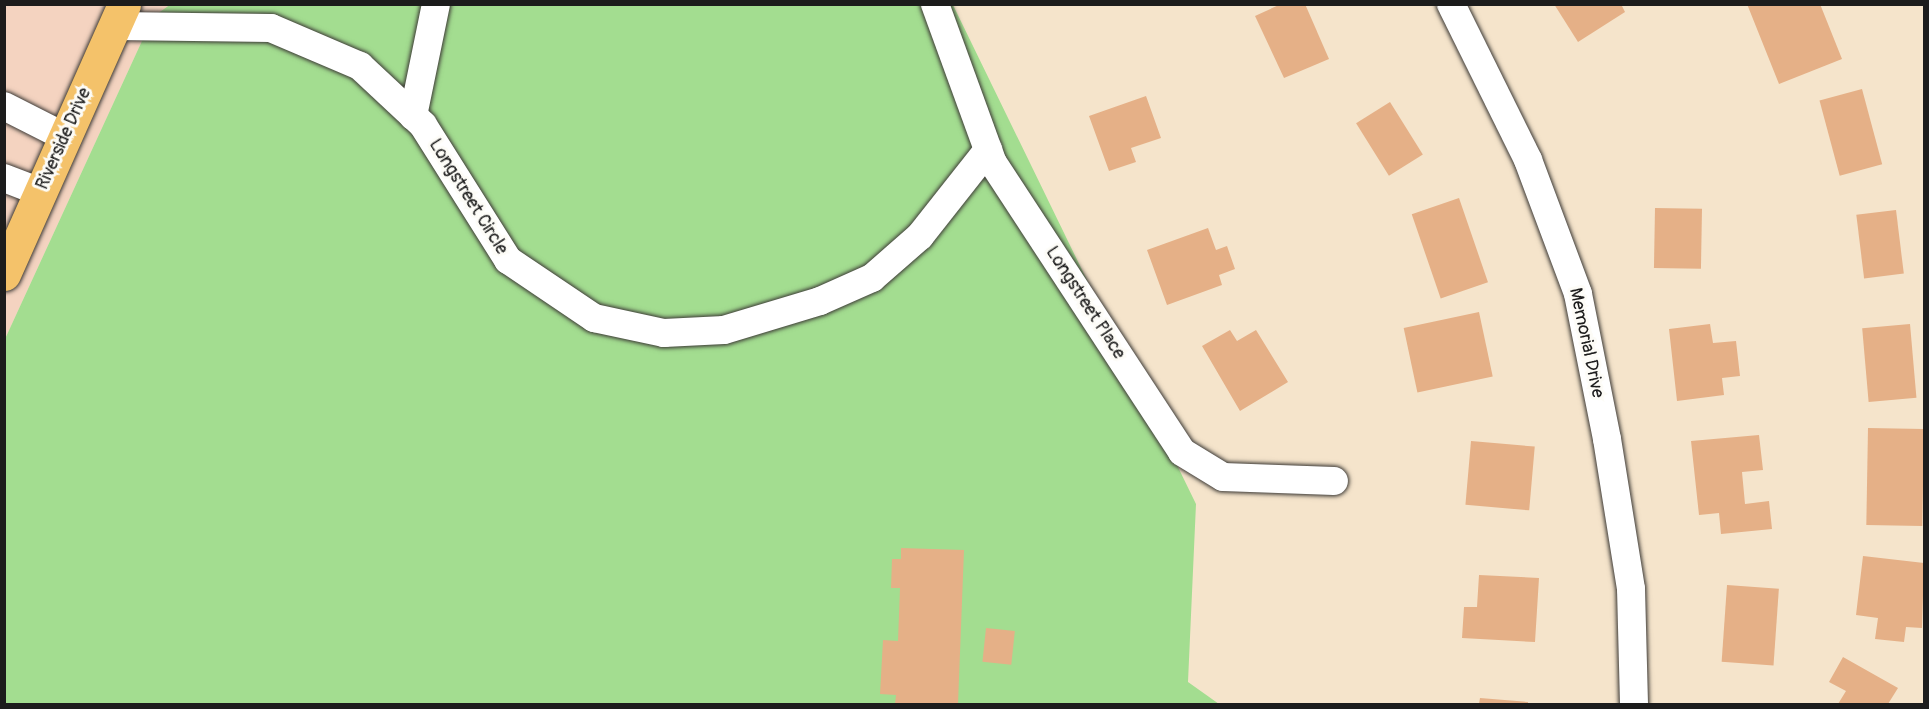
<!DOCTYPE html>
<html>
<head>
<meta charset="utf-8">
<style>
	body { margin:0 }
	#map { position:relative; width:1929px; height:709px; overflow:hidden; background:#f5e4cb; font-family:Pangolin,sans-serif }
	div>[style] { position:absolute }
	.built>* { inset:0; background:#f4d3c0 }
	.green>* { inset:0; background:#a3dd90 }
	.building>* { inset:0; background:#e5b087; transform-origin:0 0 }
	.roads { filter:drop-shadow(0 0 2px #3d3a36) drop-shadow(0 0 2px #3d3a36) }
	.minor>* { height:28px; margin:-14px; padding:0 14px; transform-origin:14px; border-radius:14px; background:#fff }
	.major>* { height:33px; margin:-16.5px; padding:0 16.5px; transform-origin:16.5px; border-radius:16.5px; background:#f4c26a }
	span { translate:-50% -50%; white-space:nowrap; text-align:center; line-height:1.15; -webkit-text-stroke:6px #fdfcf7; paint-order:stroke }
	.street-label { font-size:18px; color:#1c1c1c }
	.frame { position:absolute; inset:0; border:6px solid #1c1c1c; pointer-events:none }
</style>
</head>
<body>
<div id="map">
	<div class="built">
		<i style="clip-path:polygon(5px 5px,171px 5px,153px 17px,5px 339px)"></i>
	</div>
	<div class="green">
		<i style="clip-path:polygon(171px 4px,953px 5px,1196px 504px,1188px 682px,1219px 704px,5px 704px,5px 339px,153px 17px)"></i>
	</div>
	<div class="building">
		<i style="clip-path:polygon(1281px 4px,1305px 4px,1329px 59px,1284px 78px,1255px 16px)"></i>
		<i style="clip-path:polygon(1554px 4px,1621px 4px,1625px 12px,1578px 42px)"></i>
		<i style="clip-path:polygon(1747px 4px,1820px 4px,1842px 59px,1779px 84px)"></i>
		<i style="left:1862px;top:89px;width:78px;height:44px;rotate:75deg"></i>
		<i style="clip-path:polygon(1146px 96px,1161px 138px,1131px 148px,1136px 162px,1109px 171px,1089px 116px)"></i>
		<i style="left:1390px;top:102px;width:62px;height:40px;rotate:58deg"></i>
		<i style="left:1459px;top:198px;width:89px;height:50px;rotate:71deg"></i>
		<i style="left:1655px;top:208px;width:47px;height:60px;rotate:1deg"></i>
		<i style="left:1896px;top:210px;width:64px;height:40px;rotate:83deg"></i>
		<i style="clip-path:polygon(1208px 228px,1216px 250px,1227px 246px,1235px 269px,1219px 275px,1222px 285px,1167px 305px,1147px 250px)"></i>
		<i style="left:1479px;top:312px;width:66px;height:77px;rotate:78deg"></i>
		<i style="clip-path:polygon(1710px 324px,1713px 343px,1736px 341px,1740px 376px,1722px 378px,1724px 395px,1677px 401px,1669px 329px)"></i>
		<i style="left:1910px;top:324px;width:74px;height:48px;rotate:85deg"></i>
		<i style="clip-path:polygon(1230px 330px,1237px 341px,1256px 330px,1288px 382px,1240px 411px,1202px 346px)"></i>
		<i style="left:1868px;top:428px;width:56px;height:97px;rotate:1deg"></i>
		<i style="clip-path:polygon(1759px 435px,1763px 470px,1742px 472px,1745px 504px,1769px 501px,1772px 529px,1721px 534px,1719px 513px,1699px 515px,1691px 441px)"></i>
		<i style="left:1471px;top:441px;width:64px;height:64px;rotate:5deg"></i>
		<i style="clip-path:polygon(901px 548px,964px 550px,958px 704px,895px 704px,896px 695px,880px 694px,883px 640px,898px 641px,900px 588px,891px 588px,892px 559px,901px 559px)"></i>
		<i style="clip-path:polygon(1863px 556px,1924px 563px,1922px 628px,1906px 627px,1904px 642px,1875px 639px,1878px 618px,1856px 615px)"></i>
		<i style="clip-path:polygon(1479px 575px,1539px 578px,1535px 642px,1462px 638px,1464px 607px,1477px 607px)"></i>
		<i style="left:1727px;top:585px;width:52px;height:77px;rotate:4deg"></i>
		<i style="left:986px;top:628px;width:29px;height:34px;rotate:6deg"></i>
		<i style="clip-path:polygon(1843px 657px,1898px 688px,1888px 704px,1838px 704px,1846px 691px,1829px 682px)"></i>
		<i style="clip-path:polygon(1480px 698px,1528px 702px,1528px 704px,1479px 704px)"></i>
	</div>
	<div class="roads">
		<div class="minor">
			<i style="left:935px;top:4px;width:169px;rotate:70deg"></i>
			<i style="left:993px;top:163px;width:345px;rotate:56.8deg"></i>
			<i style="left:1182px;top:452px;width:48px;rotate:31.4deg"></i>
			<i style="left:1223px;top:477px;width:111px;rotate:2.1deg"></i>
			<i style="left:1451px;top:4px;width:174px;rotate:63.7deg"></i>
			<i style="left:1528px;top:160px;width:143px;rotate:69.5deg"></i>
			<i style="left:1578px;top:294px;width:148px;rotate:78.7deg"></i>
			<i style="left:1607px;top:439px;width:152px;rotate:80.9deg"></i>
			<i style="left:1631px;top:589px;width:115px;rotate:88.5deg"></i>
			<i style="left:115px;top:26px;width:156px;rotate:0.7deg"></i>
			<i style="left:271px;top:28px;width:97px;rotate:23.1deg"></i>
			<i style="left:360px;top:66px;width:86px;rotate:43.1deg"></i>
			<i style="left:423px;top:125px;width:160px;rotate:57.8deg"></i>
			<i style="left:508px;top:260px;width:104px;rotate:34deg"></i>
			<i style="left:594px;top:318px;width:72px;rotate:12.1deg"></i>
			<i style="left:664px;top:333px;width:60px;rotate:-2.9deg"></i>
			<i style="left:724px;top:330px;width:100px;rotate:-16.8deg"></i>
			<i style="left:820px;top:301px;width:57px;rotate:-23.9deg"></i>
			<i style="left:872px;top:278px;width:64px;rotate:-41.2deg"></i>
			<i style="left:920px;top:236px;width:110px;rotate:-51.7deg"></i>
			<i style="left:4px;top:106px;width:68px;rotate:26.9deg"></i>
			<i style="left:413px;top:116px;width:114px;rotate:-78.4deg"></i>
			<i style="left:4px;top:178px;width:40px;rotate:21deg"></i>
		</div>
		<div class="major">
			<i style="left:4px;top:274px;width:295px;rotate:-66deg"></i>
		</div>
	</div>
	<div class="street-label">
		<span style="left:64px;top:139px;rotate:-66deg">Riverside Drive</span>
		<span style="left:468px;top:197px;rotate:58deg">Longstreet Circle</span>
		<span style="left:1085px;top:303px;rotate:57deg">Longstreet Place</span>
		<span style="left:1586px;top:343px;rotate:78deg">Memorial Drive</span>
	</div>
	<div class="frame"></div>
</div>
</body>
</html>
